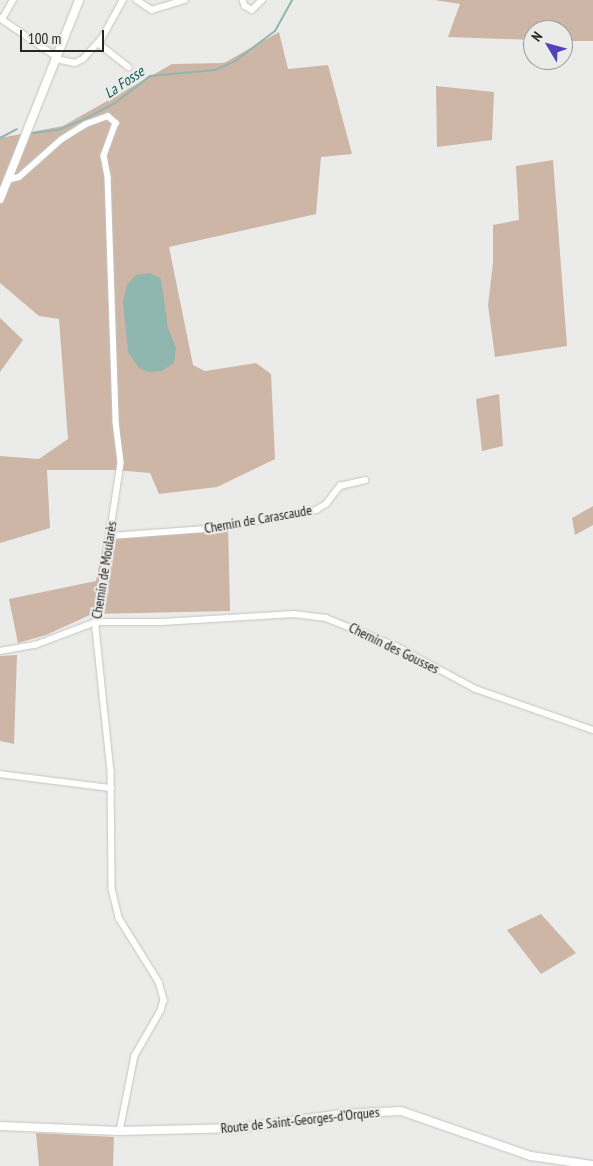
<!DOCTYPE html>
<html>
<head>
<meta charset="utf-8">
<style>
	body { margin:0 }
	#map { position:relative; width:593px; height:1166px; overflow:hidden; background:#ebece9; font-family:"PT Sans Narrow",sans-serif }
	div>[style] { position:absolute }
	.green>* { inset:0; background:#cdb6a6 }
	.water>* { inset:0; background:#90b6b0 }
	.stream>* { height:2px; margin:-1px; padding:0 1px; transform-origin:1px; border-radius:1px; background:#90b6b0 }
	.roads { filter:drop-shadow(0 0 1px #c3c4c0) drop-shadow(0 0 1px #c3c4c0) }
	.street>* { height:5.5px; margin:-2.75px; padding:0 2.75px; transform-origin:2.75px; border-radius:2.75px; background:#fff }
	.secondary>* { height:8px; margin:-4px; padding:0 4px; transform-origin:4px; border-radius:4px; background:#fff }
	span { translate:-50% -50%; white-space:nowrap; text-align:center; line-height:1.15; -webkit-text-stroke:4.5px #ebece9; paint-order:stroke }
	.street-label { font-size:14px; color:#262625 }
	.water-label { font-size:15px; color:#0c5c55; font-style:italic }
	.north { position:absolute; left:523px; top:20px; width:50px; height:50px; box-sizing:border-box; background:#ebece9; border:1px solid #9c9d9b; border-radius:50%; rotate:307deg; font-size:14px; font-weight:700; line-height:20px; text-align:center; color:#262625 }
	.north::after { content:''; display:block; margin:auto; width:18px; height:22px; background:#5043bb; clip-path:polygon(50% 0,100% 100%,50% 72%,0 100%) }
	.scale { position:absolute; left:20px; top:30px; width:84px; height:22px; box-sizing:border-box; border:2px solid #262625; border-top:0; padding-left:6px; font-size:15px; line-height:18px; white-space:nowrap; color:#262625; -webkit-text-stroke:4px #ebece9; paint-order:stroke }
</style>
</head>
<body>
<div id="map">
	<div class="green">
		<i style="clip-path:polygon(434px 0,593px 0,593px 41px,563px 41px,563px 30px,533px 30px,533px 40px,448px 37px,460px 4px)"></i>
		<i style="clip-path:polygon(279px 32px,288px 69px,328px 65px,352px 154px,321px 157px,316px 214px,169px 247px,193px 365px,205px 371px,256px 363px,271px 374px,275px 459px,217px 487px,159px 494px,150px 473px,115px 470px,47px 470px,50px 528px,0 543px,0 456px,39px 459px,68px 439px,59px 319px,39px 316px,0 283px,0 138px,63px 126px,172px 64px,224px 63px)"></i>
		<i style="clip-path:polygon(436px 86px,494px 92px,492px 140px,437px 147px)"></i>
		<i style="clip-path:polygon(553px 160px,567px 346px,495px 357px,488px 305px,493px 263px,493px 225px,519px 220px,516px 166px)"></i>
		<i style="clip-path:polygon(0 318px,23px 340px,0 372px)"></i>
		<i style="clip-path:polygon(499px 394px,503px 446px,482px 451px,476px 399px)"></i>
		<i style="clip-path:polygon(593px 506px,593px 525px,575px 535px,572px 518px)"></i>
		<i style="clip-path:polygon(228px 523px,230px 611px,92px 614px,46px 635px,18px 643px,9px 599px,96px 581px,105px 536px)"></i>
		<i style="clip-path:polygon(17px 655px,14px 744px,0 741px,0 656px)"></i>
		<i style="clip-path:polygon(541px 914px,576px 953px,541px 974px,507px 930px)"></i>
		<i style="clip-path:polygon(36px 1133px,114px 1137px,113px 1166px,39px 1166px)"></i>
	</div>
	<div class="water">
		<i style="clip-path:polygon(150px 273px,161px 279px,168px 328px,176px 348px,174px 363px,162px 371px,149px 372px,139px 368px,128px 352px,123px 302px,127px 285px,136px 275px)"></i>
	</div>
	<div class="stream">
		<i style="left:32px;top:133px;width:26px;rotate:-7deg"></i>
		<i style="left:58px;top:130px;width:27px;rotate:-22deg"></i>
		<i style="left:83px;top:120px;width:36px;rotate:-28deg"></i>
		<i style="left:115px;top:103px;width:44px;rotate:-37.6deg"></i>
		<i style="left:150px;top:76px;width:65px;rotate:-5.3deg"></i>
		<i style="left:215px;top:70px;width:22px;rotate:-24deg"></i>
		<i style="left:235px;top:61px;width:50px;rotate:-36.9deg"></i>
		<i style="left:275px;top:31px;width:35px;rotate:-61deg"></i>
		<i style="left:0;top:138px;width:19px;rotate:-28deg"></i>
	</div>
	<div class="roads">
		<div class="street">
			<i style="left:137px;top:0;width:18px;rotate:34deg"></i>
			<i style="left:152px;top:10px;width:34px;rotate:-17deg"></i>
			<i style="left:243px;top:0;width:6px;rotate:72deg"></i>
			<i style="left:245px;top:6px;width:8px;rotate:30deg"></i>
			<i style="left:252px;top:10px;width:14px;rotate:-45deg"></i>
			<i style="left:0;top:18px;width:74px;rotate:34.5deg"></i>
			<i style="left:61px;top:60px;width:14px;rotate:12deg"></i>
			<i style="left:75px;top:63px;width:9px;rotate:-27deg"></i>
			<i style="left:83px;top:59px;width:28px;rotate:-48deg"></i>
			<i style="left:102px;top:38px;width:43px;rotate:-61.1deg"></i>
			<i style="left:2px;top:19px;width:22px;rotate:-60deg"></i>
			<i style="left:98px;top:43px;width:39px;rotate:38deg"></i>
			<i style="left:7px;top:180px;width:12px;rotate:-14deg"></i>
			<i style="left:19px;top:177px;width:57px;rotate:-41.5deg"></i>
			<i style="left:62px;top:139px;width:28px;rotate:-32deg"></i>
			<i style="left:86px;top:124px;width:23px;rotate:-20deg"></i>
			<i style="left:108px;top:116px;width:11px;rotate:41deg"></i>
			<i style="left:116px;top:123px;width:35px;rotate:110deg"></i>
			<i style="left:104px;top:156px;width:21px;rotate:79deg"></i>
			<i style="left:108px;top:177px;width:245px;rotate:88.1deg"></i>
			<i style="left:116px;top:422px;width:41px;rotate:83deg"></i>
			<i style="left:121px;top:463px;width:168px;rotate:98.6deg"></i>
			<i style="left:96px;top:629px;width:144px;rotate:84deg"></i>
			<i style="left:111px;top:772px;width:117px;rotate:89.5deg"></i>
			<i style="left:112px;top:889px;width:30px;rotate:76deg"></i>
			<i style="left:119px;top:918px;width:75px;rotate:58deg"></i>
			<i style="left:159px;top:982px;width:19px;rotate:74deg"></i>
			<i style="left:164px;top:1000px;width:11px;rotate:105deg"></i>
			<i style="left:161px;top:1011px;width:52px;rotate:120deg"></i>
			<i style="left:135px;top:1056px;width:76px;rotate:101.3deg"></i>
			<i style="left:111px;top:536px;width:108px;rotate:-4.2deg"></i>
			<i style="left:219px;top:528px;width:99px;rotate:-10.5deg"></i>
			<i style="left:316px;top:510px;width:12px;rotate:-31deg"></i>
			<i style="left:326px;top:504px;width:23px;rotate:-52deg"></i>
			<i style="left:340px;top:486px;width:26px;rotate:-13deg"></i>
			<i style="left:0;top:651px;width:36px;rotate:-10deg"></i>
			<i style="left:35px;top:645px;width:65px;rotate:-20.7deg"></i>
			<i style="left:96px;top:622px;width:66px"></i>
			<i style="left:162px;top:622px;width:132px;rotate:-3.5deg"></i>
			<i style="left:294px;top:614px;width:32px;rotate:7deg"></i>
			<i style="left:326px;top:618px;width:75px;rotate:21.8deg"></i>
			<i style="left:396px;top:646px;width:91px;rotate:28.3deg"></i>
			<i style="left:476px;top:689px;width:124px;rotate:19.3deg"></i>
			<i style="left:0;top:774px;width:112px;rotate:7.2deg"></i>
		</div>
		<div class="secondary">
			<i style="left:0;top:199px;width:214px;rotate:-68.3deg"></i>
			<i style="left:0;top:1126px;width:120px;rotate:2.4deg"></i>
			<i style="left:120px;top:1131px;width:118px;rotate:-1.5deg"></i>
			<i style="left:238px;top:1128px;width:105px;rotate:-7.7deg"></i>
			<i style="left:342px;top:1114px;width:59px;rotate:-2.9deg"></i>
			<i style="left:401px;top:1111px;width:138px;rotate:19.1deg"></i>
			<i style="left:531px;top:1156px;width:63px;rotate:8.3deg"></i>
		</div>
	</div>
	<div class="street-label">
		<span style="left:258px;top:519px;rotate:-10deg">Chemin de Carascaude</span>
		<span style="left:104px;top:570px;rotate:-81deg">Chemin de Moularès</span>
		<span style="left:394px;top:648px;rotate:26deg">Chemin des Gousses</span>
		<span style="left:300px;top:1120px;rotate:-6deg">Route de Saint-Georges-d'Orques</span>
	</div>
	<div class="water-label">
		<span style="left:124px;top:82px;rotate:-34deg">La Fosse</span>
	</div>
	<div class="north">N</div>
	<div class="scale">100 m</div>
</div>
</body>
</html>
